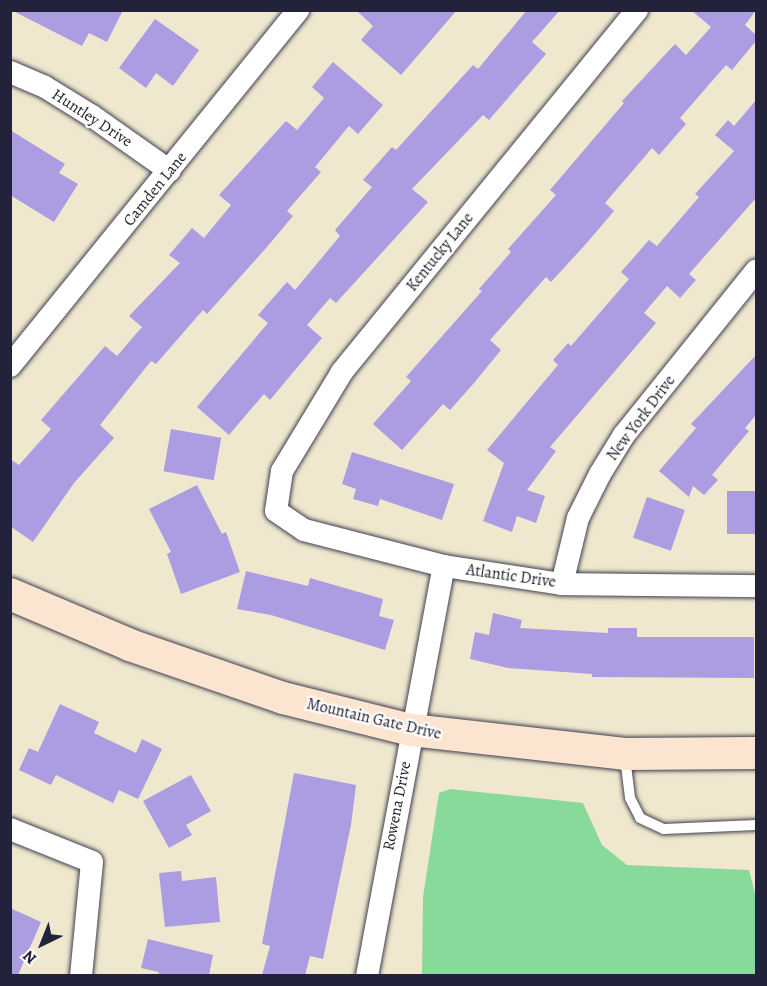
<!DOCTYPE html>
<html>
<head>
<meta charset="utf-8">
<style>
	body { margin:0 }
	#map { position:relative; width:767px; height:986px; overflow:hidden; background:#efe8ce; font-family:Alegreya,serif }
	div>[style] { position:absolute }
	.green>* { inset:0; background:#88da9b }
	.building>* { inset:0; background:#ac9ce1; transform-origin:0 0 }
	.roads { filter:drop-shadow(0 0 2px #414051) drop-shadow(0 0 2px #414051) }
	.lane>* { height:10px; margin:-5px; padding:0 5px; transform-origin:5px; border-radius:5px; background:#fff }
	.street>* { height:22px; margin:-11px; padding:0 11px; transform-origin:11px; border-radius:11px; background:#fff }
	.secondary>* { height:32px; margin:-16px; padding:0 16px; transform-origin:16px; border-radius:16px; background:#fce5d0 }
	span { translate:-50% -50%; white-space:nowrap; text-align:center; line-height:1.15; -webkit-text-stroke:4.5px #fdfcf7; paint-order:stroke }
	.street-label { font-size:16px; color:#22223b }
	.frame { position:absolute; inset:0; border:12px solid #22223b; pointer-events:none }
	.north { position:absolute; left:12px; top:914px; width:60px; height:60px; -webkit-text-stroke:4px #fdfcf7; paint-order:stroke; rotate:223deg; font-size:16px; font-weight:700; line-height:24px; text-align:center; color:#22223b }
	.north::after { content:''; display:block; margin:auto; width:21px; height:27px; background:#22223b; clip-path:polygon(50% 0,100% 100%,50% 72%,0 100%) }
</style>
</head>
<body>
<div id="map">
	<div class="green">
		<i style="clip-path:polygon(450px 789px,583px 803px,602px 845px,627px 865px,749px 870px,756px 897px,756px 975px,422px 975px,423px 897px,439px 793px)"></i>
	</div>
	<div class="building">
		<i style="clip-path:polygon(11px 10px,123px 10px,107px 42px,89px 33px,82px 46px)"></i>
		<i style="clip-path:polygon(356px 10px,457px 10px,401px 75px,361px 40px,373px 26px)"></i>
		<i style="clip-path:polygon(527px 10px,560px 10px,532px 42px,546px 54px,489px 120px,483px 115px,412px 189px,428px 202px,336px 303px,330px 298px,307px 325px,322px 338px,270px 400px,264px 394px,229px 435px,197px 407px,268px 323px,258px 315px,287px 282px,295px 290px,340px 236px,335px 230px,372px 187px,363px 180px,392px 147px,396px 150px,473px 65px,478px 69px)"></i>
		<i style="clip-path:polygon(691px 10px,756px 10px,745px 25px,756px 35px,756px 41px,732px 70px,726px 65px,680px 118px,686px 124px,659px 155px,652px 148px,605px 203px,614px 211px,585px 245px,551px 282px,546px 277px,490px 340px,501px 350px,474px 383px,450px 410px,443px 404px,402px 450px,373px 424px,411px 381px,406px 377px,482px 291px,479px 289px,511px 252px,508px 249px,556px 195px,550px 190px,624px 103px,622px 101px,675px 44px,686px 55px,711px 27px)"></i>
		<i style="clip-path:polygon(155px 19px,199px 50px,173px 86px,156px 73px,146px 88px,119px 68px)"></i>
		<i style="clip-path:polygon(333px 62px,383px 105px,358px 134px,349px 126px,315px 167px,321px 172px,287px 211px,293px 216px,267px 247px,207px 314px,203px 310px,156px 364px,151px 361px,100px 425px,114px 438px,74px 483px,33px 542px,10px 526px,10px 459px,19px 465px,51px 429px,41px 420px,105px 346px,117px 356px,142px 327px,129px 316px,180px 263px,169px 255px,192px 228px,204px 238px,231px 205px,219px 195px,286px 121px,297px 130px,324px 98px,312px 87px)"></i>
		<i style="clip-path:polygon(756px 100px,756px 198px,689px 274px,696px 280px,680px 298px,667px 286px,644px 313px,656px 323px,550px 447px,556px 451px,527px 490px,545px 496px,536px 523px,517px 516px,512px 532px,483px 521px,504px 463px,487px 450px,558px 365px,553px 360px,568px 343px,571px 346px,629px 279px,621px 272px,649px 240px,657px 246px,699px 197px,695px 194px,734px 151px,715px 135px,728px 120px,734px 126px)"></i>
		<i style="clip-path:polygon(10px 130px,65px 164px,59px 173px,78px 184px,54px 222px,10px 195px)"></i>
		<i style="clip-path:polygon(756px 355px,756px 415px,745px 428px,749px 431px,712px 475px,718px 480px,704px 495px,693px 486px,689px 497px,659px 471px,696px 428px,691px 424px)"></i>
		<i style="left:171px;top:429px;width:51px;height:43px;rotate:10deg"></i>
		<i style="clip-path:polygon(352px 452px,454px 484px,442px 520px,380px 499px,378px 506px,353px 499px,356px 489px,342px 484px)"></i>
		<i style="clip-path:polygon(197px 485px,222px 534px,226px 532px,240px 572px,181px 594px,167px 554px,171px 552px,149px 509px)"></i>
		<i style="left:756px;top:491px;width:43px;height:29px;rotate:90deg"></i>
		<i style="left:647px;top:497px;width:40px;height:43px;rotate:19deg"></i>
		<i style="clip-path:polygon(246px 571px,308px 586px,310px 578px,383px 599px,379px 616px,394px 620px,385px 650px,271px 615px,237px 609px)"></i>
		<i style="clip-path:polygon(493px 613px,522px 620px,520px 628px,608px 633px,608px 628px,637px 628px,637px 637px,754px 637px,754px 678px,592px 677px,592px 674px,508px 668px,470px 659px,475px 632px,489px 635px)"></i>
		<i style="clip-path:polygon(60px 704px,99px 722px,94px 733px,136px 753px,142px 739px,162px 749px,138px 799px,119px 790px,113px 803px,56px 775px,51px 785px,19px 770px,29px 748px,38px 752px)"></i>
		<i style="clip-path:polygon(294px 773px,356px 785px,351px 825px,323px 959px,310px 956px,305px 975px,262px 975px,270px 946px,262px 944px)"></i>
		<i style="clip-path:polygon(191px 775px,211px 811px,186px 825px,192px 835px,169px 848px,143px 801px)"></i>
		<i style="clip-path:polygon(181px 871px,182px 881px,216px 877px,220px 922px,165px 927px,159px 873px)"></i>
		<i style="clip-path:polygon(10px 908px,41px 922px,18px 975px,10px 975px)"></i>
		<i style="clip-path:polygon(148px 939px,213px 955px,209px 975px,158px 975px,159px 972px,141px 968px)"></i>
	</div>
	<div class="roads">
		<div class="lane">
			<i style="left:625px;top:757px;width:41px;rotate:83deg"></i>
			<i style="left:630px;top:798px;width:22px;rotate:63deg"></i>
			<i style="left:640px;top:818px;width:26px;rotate:25deg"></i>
			<i style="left:664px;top:829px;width:92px;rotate:-2.5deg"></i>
		</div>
		<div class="street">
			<i style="left:637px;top:10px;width:467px;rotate:129.2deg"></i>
			<i style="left:342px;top:372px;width:116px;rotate:121.2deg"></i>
			<i style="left:282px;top:471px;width:40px;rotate:98.5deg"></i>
			<i style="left:276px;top:511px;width:34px;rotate:34deg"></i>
			<i style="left:304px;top:530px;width:145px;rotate:14.4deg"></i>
			<i style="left:444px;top:566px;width:119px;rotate:8.7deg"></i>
			<i style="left:562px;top:584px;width:194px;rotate:0.6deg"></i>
			<i style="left:10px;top:72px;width:38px;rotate:23deg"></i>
			<i style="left:45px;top:87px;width:55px;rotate:31.7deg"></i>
			<i style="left:92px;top:116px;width:95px;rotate:35.2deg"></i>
			<i style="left:10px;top:366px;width:458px;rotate:-51deg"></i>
			<i style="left:562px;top:584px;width:68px;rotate:-76.4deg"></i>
			<i style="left:578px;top:518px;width:49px;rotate:-63.4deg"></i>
			<i style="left:600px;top:474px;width:46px;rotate:-58.4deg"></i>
			<i style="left:624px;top:435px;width:211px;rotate:-51.2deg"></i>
			<i style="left:10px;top:829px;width:88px;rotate:21.9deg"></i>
			<i style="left:92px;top:862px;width:115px;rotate:95.5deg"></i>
			<i style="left:367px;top:976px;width:417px;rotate:-79.4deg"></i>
		</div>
		<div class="secondary">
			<i style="left:10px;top:594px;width:130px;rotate:23deg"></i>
			<i style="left:130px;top:645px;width:162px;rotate:19.1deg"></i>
			<i style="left:283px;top:698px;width:132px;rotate:14deg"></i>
			<i style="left:411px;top:730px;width:215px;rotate:6.4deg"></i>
			<i style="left:625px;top:754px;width:131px;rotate:-0.4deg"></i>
		</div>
	</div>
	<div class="street-label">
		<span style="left:92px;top:118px;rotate:33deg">Huntley Drive</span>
		<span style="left:155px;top:189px;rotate:-51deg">Camden Lane</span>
		<span style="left:440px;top:252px;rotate:-51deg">Kentucky Lane</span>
		<span style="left:641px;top:418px;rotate:-53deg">New York Drive</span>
		<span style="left:511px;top:576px;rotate:8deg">Atlantic Drive</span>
		<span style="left:374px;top:719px;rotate:13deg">Mountain Gate Drive</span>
		<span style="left:397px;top:806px;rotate:-79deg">Rowena Drive</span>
	</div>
	<div class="frame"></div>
	<div class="north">N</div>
</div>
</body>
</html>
